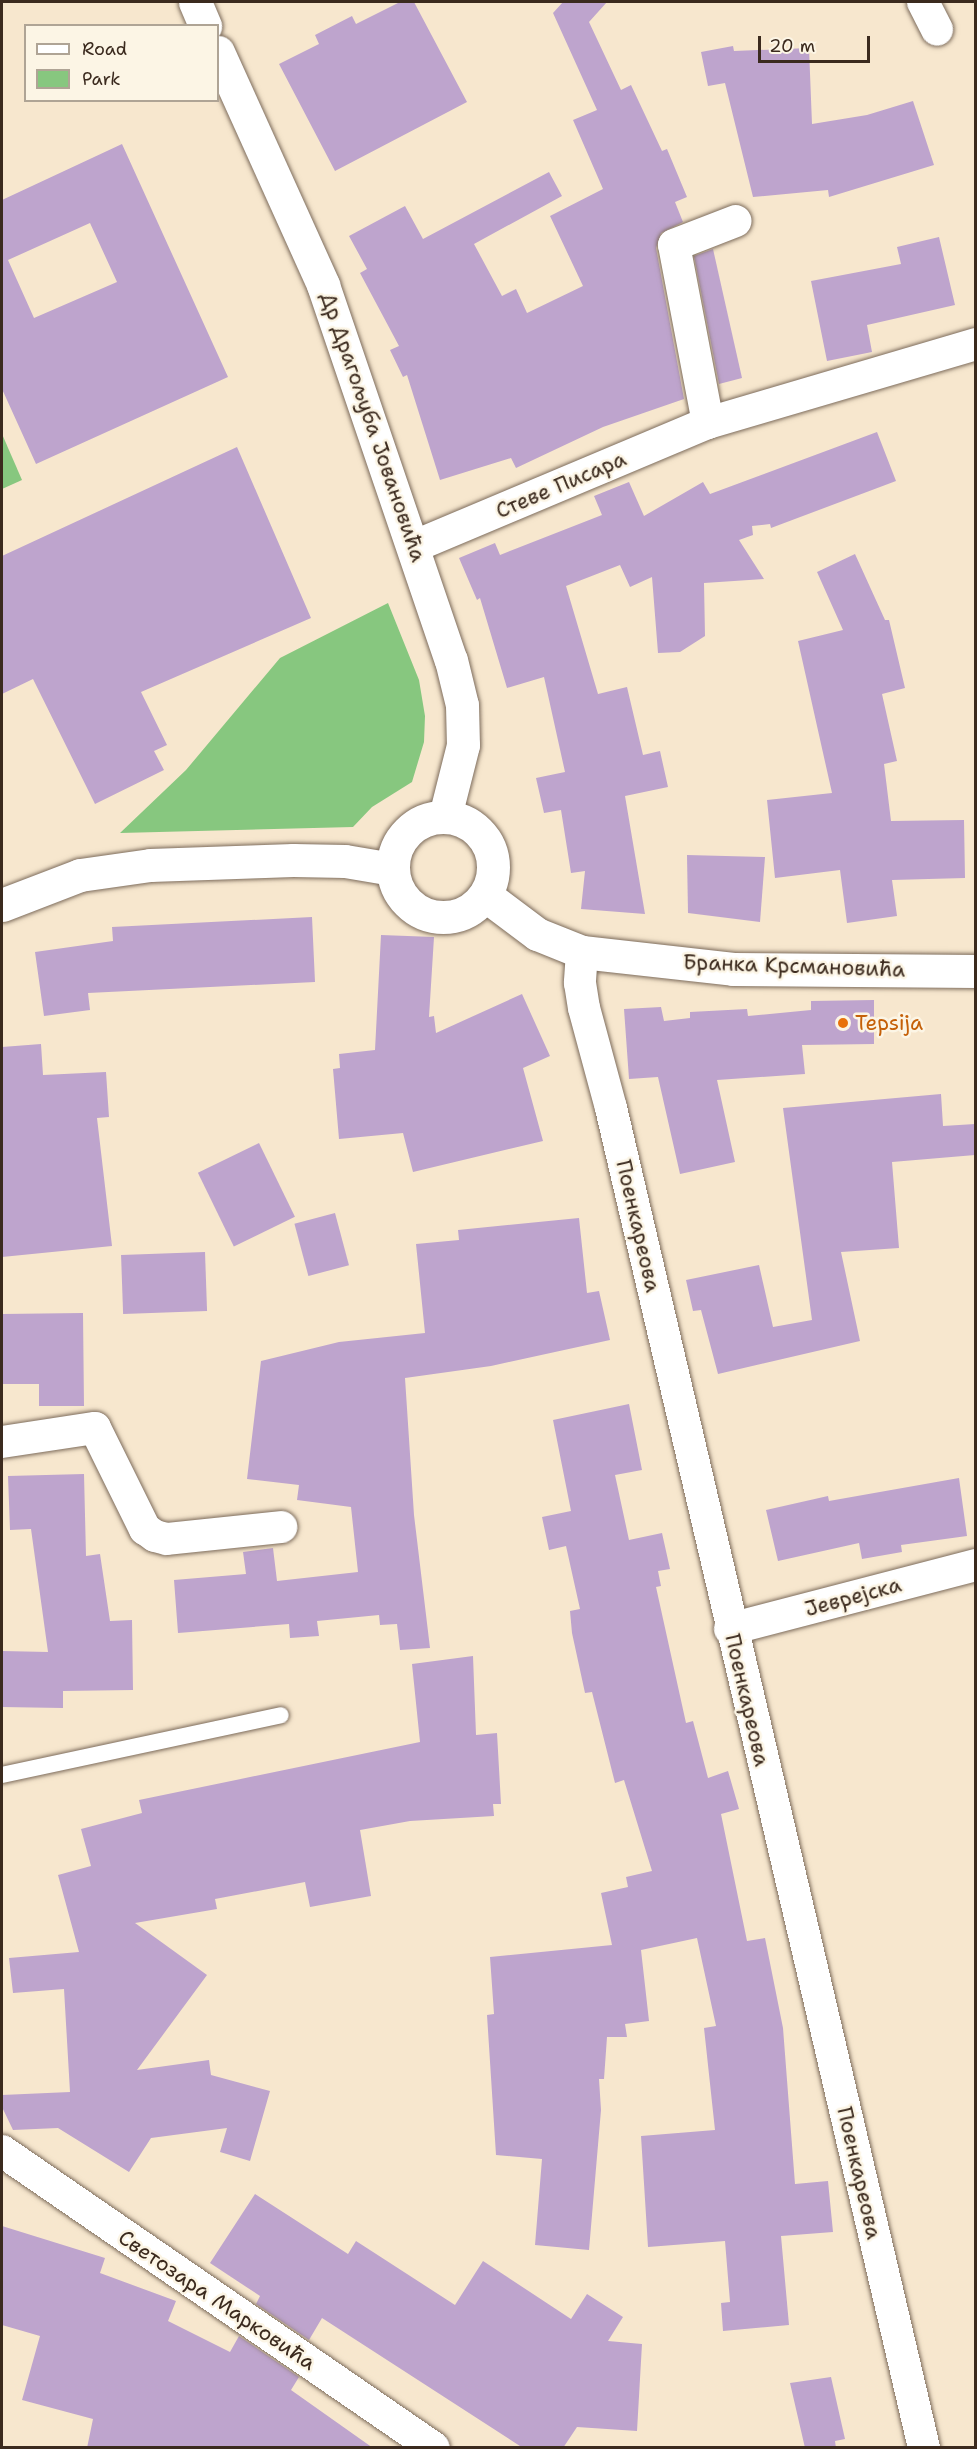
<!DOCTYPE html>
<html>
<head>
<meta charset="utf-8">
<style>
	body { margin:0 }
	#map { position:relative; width:977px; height:2449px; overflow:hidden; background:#f7e7ce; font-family:"Shantell Sans",sans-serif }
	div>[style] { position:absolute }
	.green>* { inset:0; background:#87c77f }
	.building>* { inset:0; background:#bea4cd; transform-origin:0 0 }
	.roads { filter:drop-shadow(0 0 2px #7d6c5c) drop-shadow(0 0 2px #7d6c5c) }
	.service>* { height:16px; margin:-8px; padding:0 8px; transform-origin:8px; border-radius:8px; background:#fff }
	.minor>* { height:32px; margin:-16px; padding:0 16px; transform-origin:16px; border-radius:16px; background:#fff }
	.tertiary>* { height:33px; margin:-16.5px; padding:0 16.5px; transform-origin:16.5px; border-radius:16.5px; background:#fff }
	.tertiary>.ring { margin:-16.5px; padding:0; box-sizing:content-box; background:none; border:33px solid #fff; border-radius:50% }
	.dots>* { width:16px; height:16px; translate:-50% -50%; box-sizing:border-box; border:3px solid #fcf5e5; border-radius:50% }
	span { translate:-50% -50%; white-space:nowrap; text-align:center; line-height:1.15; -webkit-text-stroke:5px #fcf5e5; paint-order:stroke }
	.street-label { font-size:21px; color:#3b2a1e }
	.food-label { font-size:21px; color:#c56008 }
	.left { translate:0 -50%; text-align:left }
	.frame { position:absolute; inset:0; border:3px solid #3b2a1e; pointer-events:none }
	.legend { position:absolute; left:24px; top:24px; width:195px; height:78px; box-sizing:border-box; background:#fcf5e5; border:2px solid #afa495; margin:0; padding:8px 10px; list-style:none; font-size:18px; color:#3b2a1e }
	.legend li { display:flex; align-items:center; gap:12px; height:30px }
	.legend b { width:30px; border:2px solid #afa495 }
	.scale { position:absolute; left:758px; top:36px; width:112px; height:27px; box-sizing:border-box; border:3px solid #3b2a1e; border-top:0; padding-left:8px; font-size:18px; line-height:21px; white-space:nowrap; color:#3b2a1e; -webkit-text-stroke:4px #fcf5e5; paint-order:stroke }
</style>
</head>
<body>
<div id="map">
	<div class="green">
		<i style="clip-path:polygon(2px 434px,22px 480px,2px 489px)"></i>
		<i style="clip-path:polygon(388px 603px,419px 680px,425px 716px,424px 742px,412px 782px,372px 807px,353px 827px,120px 833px,186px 770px,280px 658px)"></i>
	</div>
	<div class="building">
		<i style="clip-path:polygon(400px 2px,414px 2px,467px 102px,335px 171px,279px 64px,319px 44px,315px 35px,352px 16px,356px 24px)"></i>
		<i style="clip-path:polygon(563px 2px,607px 2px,589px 22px,621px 90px,631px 85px,662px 151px,667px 149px,687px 197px,675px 202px,683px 222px,661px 233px,656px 248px,684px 399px,603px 427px,516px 468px,511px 458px,440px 480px,407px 375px,403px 377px,390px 350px,399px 346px,360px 273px,367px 269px,349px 236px,405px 206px,423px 239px,549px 172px,562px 196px,474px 244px,502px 296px,516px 289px,527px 313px,583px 286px,550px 216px,603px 189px,573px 120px,597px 110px,553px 13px)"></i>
		<i style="clip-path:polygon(733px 46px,734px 51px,809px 48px,812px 124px,867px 115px,913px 101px,934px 165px,829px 197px,828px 190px,753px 197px,725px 83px,708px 86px,701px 52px)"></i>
		<i style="clip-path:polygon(evenodd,122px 144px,228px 377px,36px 464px,2px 389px,2px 200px,122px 144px,90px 223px,117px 282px,34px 318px,8px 260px,90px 223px)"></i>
		<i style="clip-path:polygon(939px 237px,955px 305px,867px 325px,872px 352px,827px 361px,811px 281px,901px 264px,897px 247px)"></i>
		<i style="clip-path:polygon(713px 249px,742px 378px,719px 384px,694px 256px)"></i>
		<i style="clip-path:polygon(877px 432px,896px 481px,771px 528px,770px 524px,752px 526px,753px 535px,739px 540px,764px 579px,704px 583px,705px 636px,680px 652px,658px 653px,652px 577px,630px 587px,620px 565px,566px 586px,598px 694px,627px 687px,643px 755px,660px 751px,668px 787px,625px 796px,645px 914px,581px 909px,585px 871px,571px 873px,561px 810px,544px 813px,536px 778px,565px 772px,544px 677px,507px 688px,480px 598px,477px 600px,459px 558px,495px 543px,500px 555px,602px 515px,594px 496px,629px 482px,644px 516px,703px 482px,710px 494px)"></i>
		<i style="clip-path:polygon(237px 447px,311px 618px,141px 692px,167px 745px,154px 751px,164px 770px,95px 804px,33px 679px,2px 694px,2px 556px)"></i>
		<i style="clip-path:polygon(855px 554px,885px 620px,889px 620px,905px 688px,882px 694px,897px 761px,884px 764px,891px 821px,964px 820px,965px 878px,892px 880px,897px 916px,847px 923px,840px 870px,775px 878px,767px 800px,832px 793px,798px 641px,843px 630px,817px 572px)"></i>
		<i style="clip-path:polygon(687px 855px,765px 857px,760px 922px,688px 913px)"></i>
		<i style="clip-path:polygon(312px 917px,315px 982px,88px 993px,90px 1010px,44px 1016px,35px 952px,113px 941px,112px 927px)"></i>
		<i style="clip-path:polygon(381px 935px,434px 937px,429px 1017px,434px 1016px,436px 1033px,522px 994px,550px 1056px,523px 1068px,543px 1141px,413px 1172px,403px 1133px,339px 1139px,333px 1069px,340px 1068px,339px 1054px,375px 1050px)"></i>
		<i style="clip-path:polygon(874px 1000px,874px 1044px,802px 1045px,805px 1074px,717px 1080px,735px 1162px,680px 1174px,658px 1077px,629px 1079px,624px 1009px,661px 1007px,664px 1021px,690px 1018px,690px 1012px,747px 1009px,748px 1016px,811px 1010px,811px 1001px)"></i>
		<i style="clip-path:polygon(41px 1044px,43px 1075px,106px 1072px,109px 1117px,97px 1118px,112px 1246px,2px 1257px,2px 1047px)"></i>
		<i style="clip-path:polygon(941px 1094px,943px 1126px,975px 1124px,975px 1155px,892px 1162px,899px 1248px,841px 1252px,860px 1341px,718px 1374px,701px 1310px,693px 1311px,686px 1280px,759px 1265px,773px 1327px,812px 1320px,783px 1108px)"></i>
		<i style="left:259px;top:1143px;width:82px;height:68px;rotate:64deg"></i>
		<i style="left:335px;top:1213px;width:54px;height:42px;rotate:75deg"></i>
		<i style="clip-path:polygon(579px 1218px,587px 1293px,599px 1291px,610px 1340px,491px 1366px,405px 1378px,414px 1515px,430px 1648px,400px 1650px,397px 1624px,380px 1625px,379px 1615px,317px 1621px,319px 1636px,290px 1638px,289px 1624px,178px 1633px,174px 1580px,246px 1574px,243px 1552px,273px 1548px,277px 1581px,358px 1572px,351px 1507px,297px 1500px,299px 1485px,247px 1479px,261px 1361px,339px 1342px,425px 1333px,416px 1244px,459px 1240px,458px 1230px)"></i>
		<i style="left:205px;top:1252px;width:59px;height:84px;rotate:88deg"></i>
		<i style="clip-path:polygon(83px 1313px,84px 1406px,39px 1406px,39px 1384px,2px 1384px,2px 1314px)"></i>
		<i style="clip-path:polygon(629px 1404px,642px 1470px,615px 1475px,629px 1540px,662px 1533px,670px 1569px,658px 1571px,661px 1586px,656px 1587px,686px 1723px,693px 1721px,708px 1778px,728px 1771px,739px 1809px,721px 1814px,747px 1941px,765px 1938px,783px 2028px,795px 2184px,828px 2181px,833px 2232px,781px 2236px,789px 2325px,723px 2331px,721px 2303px,730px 2302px,725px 2241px,648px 2247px,641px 2136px,715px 2130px,704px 2028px,716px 2026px,697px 1938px,641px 1950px,649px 2021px,625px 2024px,627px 2037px,607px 2037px,604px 2079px,599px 2079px,601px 2110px,589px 2250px,535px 2245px,542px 2159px,496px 2155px,487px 2015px,494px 2014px,490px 1957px,612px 1945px,601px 1893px,628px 1887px,626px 1877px,652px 1871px,624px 1780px,615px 1783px,592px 1692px,585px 1693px,572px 1633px,570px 1611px,580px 1609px,566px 1546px,549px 1550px,542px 1517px,571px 1511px,553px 1420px)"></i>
		<i style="clip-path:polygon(84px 1474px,86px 1556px,100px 1554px,110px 1621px,132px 1620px,133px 1690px,63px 1691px,63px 1708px,2px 1707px,2px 1651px,48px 1652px,31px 1529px,10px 1530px,8px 1476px)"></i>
		<i style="clip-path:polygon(959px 1478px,967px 1536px,901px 1545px,902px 1552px,862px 1559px,859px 1543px,778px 1561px,766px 1510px,828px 1496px,829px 1501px)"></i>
		<i style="clip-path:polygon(473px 1656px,476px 1735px,497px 1733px,501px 1804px,493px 1804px,494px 1816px,410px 1821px,360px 1830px,371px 1896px,310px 1907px,305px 1882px,215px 1899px,217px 1909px,135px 1923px,207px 1975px,137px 2070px,209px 2060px,211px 2075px,270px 2091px,250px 2161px,220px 2152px,227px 2128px,151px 2138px,129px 2172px,58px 2128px,13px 2130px,2px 2107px,2px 2095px,70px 2092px,64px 1989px,13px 1993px,9px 1958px,79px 1952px,58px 1875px,91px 1866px,81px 1829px,142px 1813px,139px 1800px,420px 1742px,412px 1664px)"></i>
		<i style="clip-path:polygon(255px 2194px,348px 2254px,356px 2241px,455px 2305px,483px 2261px,571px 2319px,587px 2294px,623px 2317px,608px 2341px,642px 2344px,637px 2431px,577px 2427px,563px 2448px,523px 2448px,322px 2318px,309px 2340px,256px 2304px,260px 2296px,210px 2263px)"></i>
		<i style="clip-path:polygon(2px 2226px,105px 2258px,100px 2273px,176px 2301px,168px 2321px,230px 2352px,239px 2336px,299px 2377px,291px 2390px,373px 2448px,87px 2448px,93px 2419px,22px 2400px,40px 2336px,2px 2325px)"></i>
		<i style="clip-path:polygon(831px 2377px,845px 2439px,835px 2441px,836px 2448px,805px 2448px,790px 2383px)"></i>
	</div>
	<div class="roads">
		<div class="service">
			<i style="left:2px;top:1775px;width:285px;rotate:-12.1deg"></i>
		</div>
		<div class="minor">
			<i style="left:923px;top:2px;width:31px;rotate:63deg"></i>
			<i style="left:708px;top:423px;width:181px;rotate:-100.8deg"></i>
			<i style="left:674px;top:245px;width:66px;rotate:-21.2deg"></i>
			<i style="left:415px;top:546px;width:318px;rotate:-22.8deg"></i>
			<i style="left:708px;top:423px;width:279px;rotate:-16.4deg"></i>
			<i style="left:582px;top:952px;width:31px;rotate:94deg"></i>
			<i style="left:580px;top:983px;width:25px;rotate:81deg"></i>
			<i style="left:584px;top:1008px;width:104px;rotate:74.9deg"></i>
			<i style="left:611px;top:1108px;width:1376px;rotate:76.85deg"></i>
			<i style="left:2px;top:1442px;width:94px;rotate:-8.6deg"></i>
			<i style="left:95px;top:1428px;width:113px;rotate:63.7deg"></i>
			<i style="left:145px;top:1529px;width:12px;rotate:35deg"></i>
			<i style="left:155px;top:1536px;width:12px;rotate:14deg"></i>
			<i style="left:167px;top:1539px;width:115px;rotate:-6deg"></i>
			<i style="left:730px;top:1629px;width:254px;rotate:-14.6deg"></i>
			<i style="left:2px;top:2151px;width:524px;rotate:34.51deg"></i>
		</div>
		<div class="tertiary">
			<i style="left:195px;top:2px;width:26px;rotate:67deg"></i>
			<i style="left:218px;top:52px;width:256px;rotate:65.7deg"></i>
			<i style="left:323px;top:285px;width:396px;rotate:71.2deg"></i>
			<i style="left:451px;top:660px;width:46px;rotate:76.3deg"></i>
			<i style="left:462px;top:705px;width:40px;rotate:88.6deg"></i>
			<i style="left:463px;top:745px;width:73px;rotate:104.2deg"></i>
			<i class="ring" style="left:393px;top:817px;width:67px;height:67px"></i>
			<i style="left:485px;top:895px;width:65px;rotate:36.9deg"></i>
			<i style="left:537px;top:934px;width:48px;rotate:21.8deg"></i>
			<i style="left:582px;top:952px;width:152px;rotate:6.4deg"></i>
			<i style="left:733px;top:969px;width:243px;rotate:0.5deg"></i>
			<i style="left:2px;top:905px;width:84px;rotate:-21deg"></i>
			<i style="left:80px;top:875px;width:71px;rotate:-8.1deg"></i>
			<i style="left:150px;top:865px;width:143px;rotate:-2deg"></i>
			<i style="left:293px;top:860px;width:52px;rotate:1.1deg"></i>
			<i style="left:345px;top:861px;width:48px;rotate:9.7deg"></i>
		</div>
	</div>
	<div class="dots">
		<i style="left:843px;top:1023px;background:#e8710a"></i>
	</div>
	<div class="street-label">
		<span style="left:373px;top:427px;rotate:71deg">Др Драгољуба Јовановића</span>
		<span style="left:561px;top:485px;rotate:-23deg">Стеве Писара</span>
		<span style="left:794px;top:966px;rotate:2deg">Бранка Крсмановића</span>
		<span style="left:638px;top:1226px;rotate:77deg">Поенкареова</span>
		<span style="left:853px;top:1597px;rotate:-15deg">Јеврејска</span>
		<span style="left:747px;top:1700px;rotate:77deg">Поенкареова</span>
		<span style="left:859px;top:2173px;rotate:77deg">Поенкареова</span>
		<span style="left:217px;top:2300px;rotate:34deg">Светозара Марковића</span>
	</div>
	<div class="food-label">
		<span class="left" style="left:855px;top:1023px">Tepsija</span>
	</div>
	<div class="frame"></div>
	<ul class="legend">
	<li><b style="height:8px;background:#fff"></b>Road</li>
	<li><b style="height:16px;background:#87c77f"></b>Park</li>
	</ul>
	<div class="scale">20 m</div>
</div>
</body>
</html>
